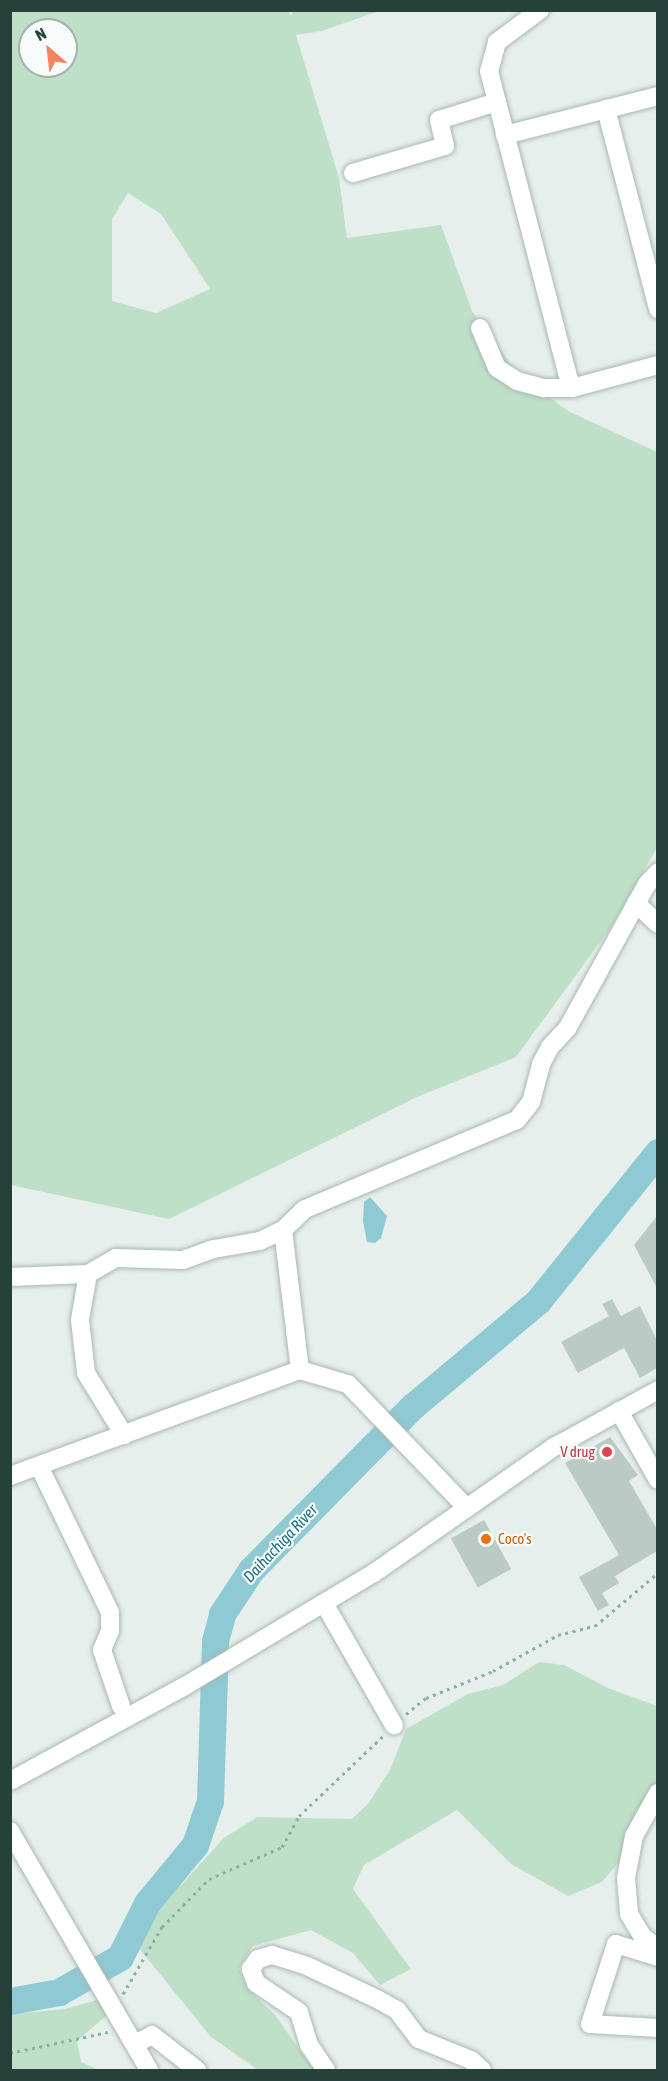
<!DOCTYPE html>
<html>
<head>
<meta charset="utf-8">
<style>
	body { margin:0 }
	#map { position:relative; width:668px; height:2081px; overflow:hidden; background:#e6efeb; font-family:"Asap Condensed",sans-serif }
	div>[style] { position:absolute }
	.green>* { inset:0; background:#bfe0c8 }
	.water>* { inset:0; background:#8ec9d4 }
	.river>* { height:27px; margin:-13.5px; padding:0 13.5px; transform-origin:13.5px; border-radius:13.5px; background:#8ec9d4 }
	.building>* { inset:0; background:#bbcac4; transform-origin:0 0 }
	.path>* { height:3px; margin-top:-1.5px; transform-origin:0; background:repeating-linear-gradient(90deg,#86b3a5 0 3px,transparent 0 7.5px) }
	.roads { filter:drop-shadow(0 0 2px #a8b8b2) drop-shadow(0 0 2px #a8b8b2) }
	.minor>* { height:18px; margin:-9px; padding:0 9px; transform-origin:9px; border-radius:9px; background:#fff }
	.dots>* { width:16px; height:16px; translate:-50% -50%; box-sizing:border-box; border:3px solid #f7fbf9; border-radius:50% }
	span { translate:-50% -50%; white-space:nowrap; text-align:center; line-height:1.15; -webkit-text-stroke:4.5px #f7fbf9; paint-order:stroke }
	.health-label { font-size:15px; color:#be3a42 }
	.right { translate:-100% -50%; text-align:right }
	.food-label { font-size:15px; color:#c56008 }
	.left { translate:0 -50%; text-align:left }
	.water-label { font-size:16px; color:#1c6f80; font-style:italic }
	.frame { position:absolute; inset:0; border:12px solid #24423a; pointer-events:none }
	.north { position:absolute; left:18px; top:18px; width:60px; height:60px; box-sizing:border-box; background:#f7fbf9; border:2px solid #a3b1ad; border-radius:50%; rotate:332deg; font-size:16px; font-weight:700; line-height:24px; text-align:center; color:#24423a }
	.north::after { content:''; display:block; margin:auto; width:21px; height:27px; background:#f4845f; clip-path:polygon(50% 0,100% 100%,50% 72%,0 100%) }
</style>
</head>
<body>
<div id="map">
	<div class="green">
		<i style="clip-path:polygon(evenodd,289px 10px,291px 17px,292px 11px,379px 11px,322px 31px,296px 35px,339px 178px,347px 238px,441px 225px,472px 311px,517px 373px,568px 411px,657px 452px,657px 848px,609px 930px,516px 1057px,417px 1097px,169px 1219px,11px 1185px,10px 11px,289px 10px,30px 30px,66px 30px,66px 66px,30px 66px,30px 30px,289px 10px,128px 193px,161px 214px,210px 289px,156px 313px,112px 301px,112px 219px,128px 193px)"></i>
		<i style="clip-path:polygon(539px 1662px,564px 1665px,608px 1688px,657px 1706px,657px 1784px,647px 1791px,619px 1862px,602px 1882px,568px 1896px,511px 1864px,457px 1810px,364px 1865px,353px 1889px,411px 1969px,380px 1985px,353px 1953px,311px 1930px,253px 1946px,239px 1968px,247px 1988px,275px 2015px,314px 2070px,258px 2070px,211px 2037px,138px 1947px,159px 1909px,224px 1838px,257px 1817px,352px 1819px,368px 1804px,391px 1768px,406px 1729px,468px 1694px,503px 1685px)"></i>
		<i style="clip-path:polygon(101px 1999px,107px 2015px,77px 2041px,81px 2062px,99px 2070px,11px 2070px,11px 2014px,65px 2009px)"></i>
	</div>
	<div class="water">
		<i style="clip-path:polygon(370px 1197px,387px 1216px,381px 1238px,375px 1243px,367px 1242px,363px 1221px,364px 1202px)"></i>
	</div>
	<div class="river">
		<i style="left:10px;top:2001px;width:50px;rotate:-10.4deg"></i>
		<i style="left:59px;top:1992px;width:70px;rotate:-29.8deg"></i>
		<i style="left:120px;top:1957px;width:60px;rotate:-63.4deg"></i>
		<i style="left:147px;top:1903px;width:75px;rotate:-50.4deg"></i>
		<i style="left:195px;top:1845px;width:46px;rotate:-71.2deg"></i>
		<i style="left:210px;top:1801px;width:160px;rotate:-88.2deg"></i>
		<i style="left:215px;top:1641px;width:28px;rotate:-75deg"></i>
		<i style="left:222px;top:1614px;width:53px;rotate:-56.6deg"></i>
		<i style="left:251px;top:1570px;width:231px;rotate:-45.4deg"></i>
		<i style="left:413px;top:1406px;width:163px;rotate:-40deg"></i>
		<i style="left:538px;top:1301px;width:191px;rotate:-51.2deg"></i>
	</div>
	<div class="building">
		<i style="clip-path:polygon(657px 1216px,657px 1288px,634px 1245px)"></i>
		<i style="clip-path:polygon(612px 1299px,621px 1316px,640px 1306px,657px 1340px,657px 1368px,640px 1378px,624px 1348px,578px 1373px,561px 1342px,609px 1316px,602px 1304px)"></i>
		<i style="clip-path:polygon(610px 1437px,638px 1475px,629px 1481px,657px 1529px,657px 1551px,615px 1576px,619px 1583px,602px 1593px,609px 1605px,598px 1611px,579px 1577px,619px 1555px,565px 1463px)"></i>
		<i style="left:484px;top:1520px;width:56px;height:38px;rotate:61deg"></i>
	</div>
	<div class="path">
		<i style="left:406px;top:1714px;width:26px;rotate:-39deg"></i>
		<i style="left:426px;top:1698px;width:72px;rotate:-21.9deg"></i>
		<i style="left:493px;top:1671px;width:74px;rotate:-29deg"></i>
		<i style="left:558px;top:1635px;width:38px;rotate:-14deg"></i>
		<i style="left:595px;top:1626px;width:82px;rotate:-40.1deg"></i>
		<i style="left:123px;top:1994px;width:78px;rotate:-59.8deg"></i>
		<i style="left:162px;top:1927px;width:67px;rotate:-45.6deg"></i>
		<i style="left:209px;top:1879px;width:80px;rotate:-23.7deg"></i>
		<i style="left:282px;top:1847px;width:35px;rotate:-61deg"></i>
		<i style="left:299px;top:1816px;width:117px;rotate:-43.6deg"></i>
		<i style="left:10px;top:2053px;width:100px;rotate:-12.1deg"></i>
	</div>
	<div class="roads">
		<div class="minor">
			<i style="left:540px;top:10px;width:54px;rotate:143.3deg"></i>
			<i style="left:497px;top:42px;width:30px;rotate:105deg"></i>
			<i style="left:489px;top:71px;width:312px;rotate:75.5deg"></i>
			<i style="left:567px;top:373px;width:16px;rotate:72deg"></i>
			<i style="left:572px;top:388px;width:89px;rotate:-15deg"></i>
			<i style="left:606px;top:109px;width:207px;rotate:75.4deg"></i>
			<i style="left:505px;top:135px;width:158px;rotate:-14.3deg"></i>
			<i style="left:353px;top:173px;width:96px;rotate:-16.4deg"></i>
			<i style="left:445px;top:146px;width:27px;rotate:-103deg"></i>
			<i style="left:439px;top:120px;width:61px;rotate:-17.2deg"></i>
			<i style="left:480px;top:328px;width:43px;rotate:67deg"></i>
			<i style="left:497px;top:368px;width:24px;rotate:33deg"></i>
			<i style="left:517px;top:381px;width:28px;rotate:15deg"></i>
			<i style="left:544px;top:388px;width:28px"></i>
			<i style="left:636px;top:903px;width:30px;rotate:44deg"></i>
			<i style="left:283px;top:1230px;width:141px;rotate:83.1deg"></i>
			<i style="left:88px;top:1274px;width:47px;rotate:99.9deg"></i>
			<i style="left:80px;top:1320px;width:53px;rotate:83.5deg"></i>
			<i style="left:86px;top:1373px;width:73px;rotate:58.5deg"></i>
			<i style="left:10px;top:1277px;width:78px;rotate:-2.2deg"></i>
			<i style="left:88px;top:1274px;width:32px;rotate:-30deg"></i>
			<i style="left:116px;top:1258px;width:67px;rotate:1.7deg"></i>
			<i style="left:183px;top:1260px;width:33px;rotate:-20deg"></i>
			<i style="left:214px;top:1249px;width:47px;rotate:-9.9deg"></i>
			<i style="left:260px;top:1241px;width:25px;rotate:-26deg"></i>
			<i style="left:283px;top:1230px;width:30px;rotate:-44deg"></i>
			<i style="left:305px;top:1209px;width:230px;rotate:-22.8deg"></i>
			<i style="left:517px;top:1120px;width:23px;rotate:-52deg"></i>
			<i style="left:531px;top:1102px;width:39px;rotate:-75deg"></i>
			<i style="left:541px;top:1064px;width:19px;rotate:-62deg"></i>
			<i style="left:550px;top:1047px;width:25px;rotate:-47deg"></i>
			<i style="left:567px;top:1029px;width:166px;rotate:-61.1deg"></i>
			<i style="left:647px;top:884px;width:16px;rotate:-47deg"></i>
			<i style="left:619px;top:1411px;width:79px;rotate:60.5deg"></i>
			<i style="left:39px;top:1466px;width:162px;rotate:64.1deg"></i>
			<i style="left:110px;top:1612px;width:19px;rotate:90deg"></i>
			<i style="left:110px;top:1631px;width:21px;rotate:113deg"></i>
			<i style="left:102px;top:1650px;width:59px;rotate:71.3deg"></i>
			<i style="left:10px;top:1476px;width:309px;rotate:-20.1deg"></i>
			<i style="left:300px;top:1370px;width:50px;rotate:16.3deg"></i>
			<i style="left:348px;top:1384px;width:172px;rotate:46.2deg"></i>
			<i style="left:324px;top:1603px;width:141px;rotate:60.2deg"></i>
			<i style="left:10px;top:1781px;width:199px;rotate:-28.5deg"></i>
			<i style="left:185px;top:1686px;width:220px;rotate:-30.9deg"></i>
			<i style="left:374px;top:1573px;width:220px;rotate:-35deg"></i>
			<i style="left:554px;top:1447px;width:119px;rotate:-28.7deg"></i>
			<i style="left:658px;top:1793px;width:49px;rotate:119.2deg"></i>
			<i style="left:634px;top:1836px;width:43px;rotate:100.8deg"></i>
			<i style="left:626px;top:1878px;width:36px;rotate:85deg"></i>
			<i style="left:629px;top:1914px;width:27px;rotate:59deg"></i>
			<i style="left:643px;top:1937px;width:19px;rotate:36deg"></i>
			<i style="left:10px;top:1831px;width:276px;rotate:59.8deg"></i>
			<i style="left:658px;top:1957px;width:44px;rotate:-162.8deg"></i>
			<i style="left:616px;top:1944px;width:84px;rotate:108deg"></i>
			<i style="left:590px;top:2024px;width:68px;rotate:3.4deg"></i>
			<i style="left:135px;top:2044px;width:19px;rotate:-28deg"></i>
			<i style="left:152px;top:2035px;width:57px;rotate:37.9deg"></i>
			<i style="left:326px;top:2070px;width:30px;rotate:-124deg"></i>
			<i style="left:309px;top:2045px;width:34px;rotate:-107deg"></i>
			<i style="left:299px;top:2012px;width:52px;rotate:-146deg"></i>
			<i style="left:256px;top:1983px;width:15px;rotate:-110deg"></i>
			<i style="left:251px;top:1969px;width:12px;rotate:-55deg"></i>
			<i style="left:258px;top:1959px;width:15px;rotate:-16deg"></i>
			<i style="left:272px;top:1955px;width:37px;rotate:17deg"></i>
			<i style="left:307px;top:1966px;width:77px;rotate:25.2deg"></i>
			<i style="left:377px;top:1999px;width:23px;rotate:29deg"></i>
			<i style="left:397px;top:2010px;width:36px;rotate:53deg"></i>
			<i style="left:419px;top:2039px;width:56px;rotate:22deg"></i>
			<i style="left:471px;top:2060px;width:15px;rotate:42deg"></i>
		</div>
	</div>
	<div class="dots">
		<i style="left:607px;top:1452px;background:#e0444e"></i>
		<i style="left:486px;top:1539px;background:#e8710a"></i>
	</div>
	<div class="health-label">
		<span class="right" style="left:595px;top:1452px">V drug</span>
	</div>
	<div class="food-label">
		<span class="left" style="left:498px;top:1539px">Coco's</span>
	</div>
	<div class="water-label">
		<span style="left:280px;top:1543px;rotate:-47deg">Daihachiga River</span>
	</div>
	<div class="frame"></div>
	<div class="north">N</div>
</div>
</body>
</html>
